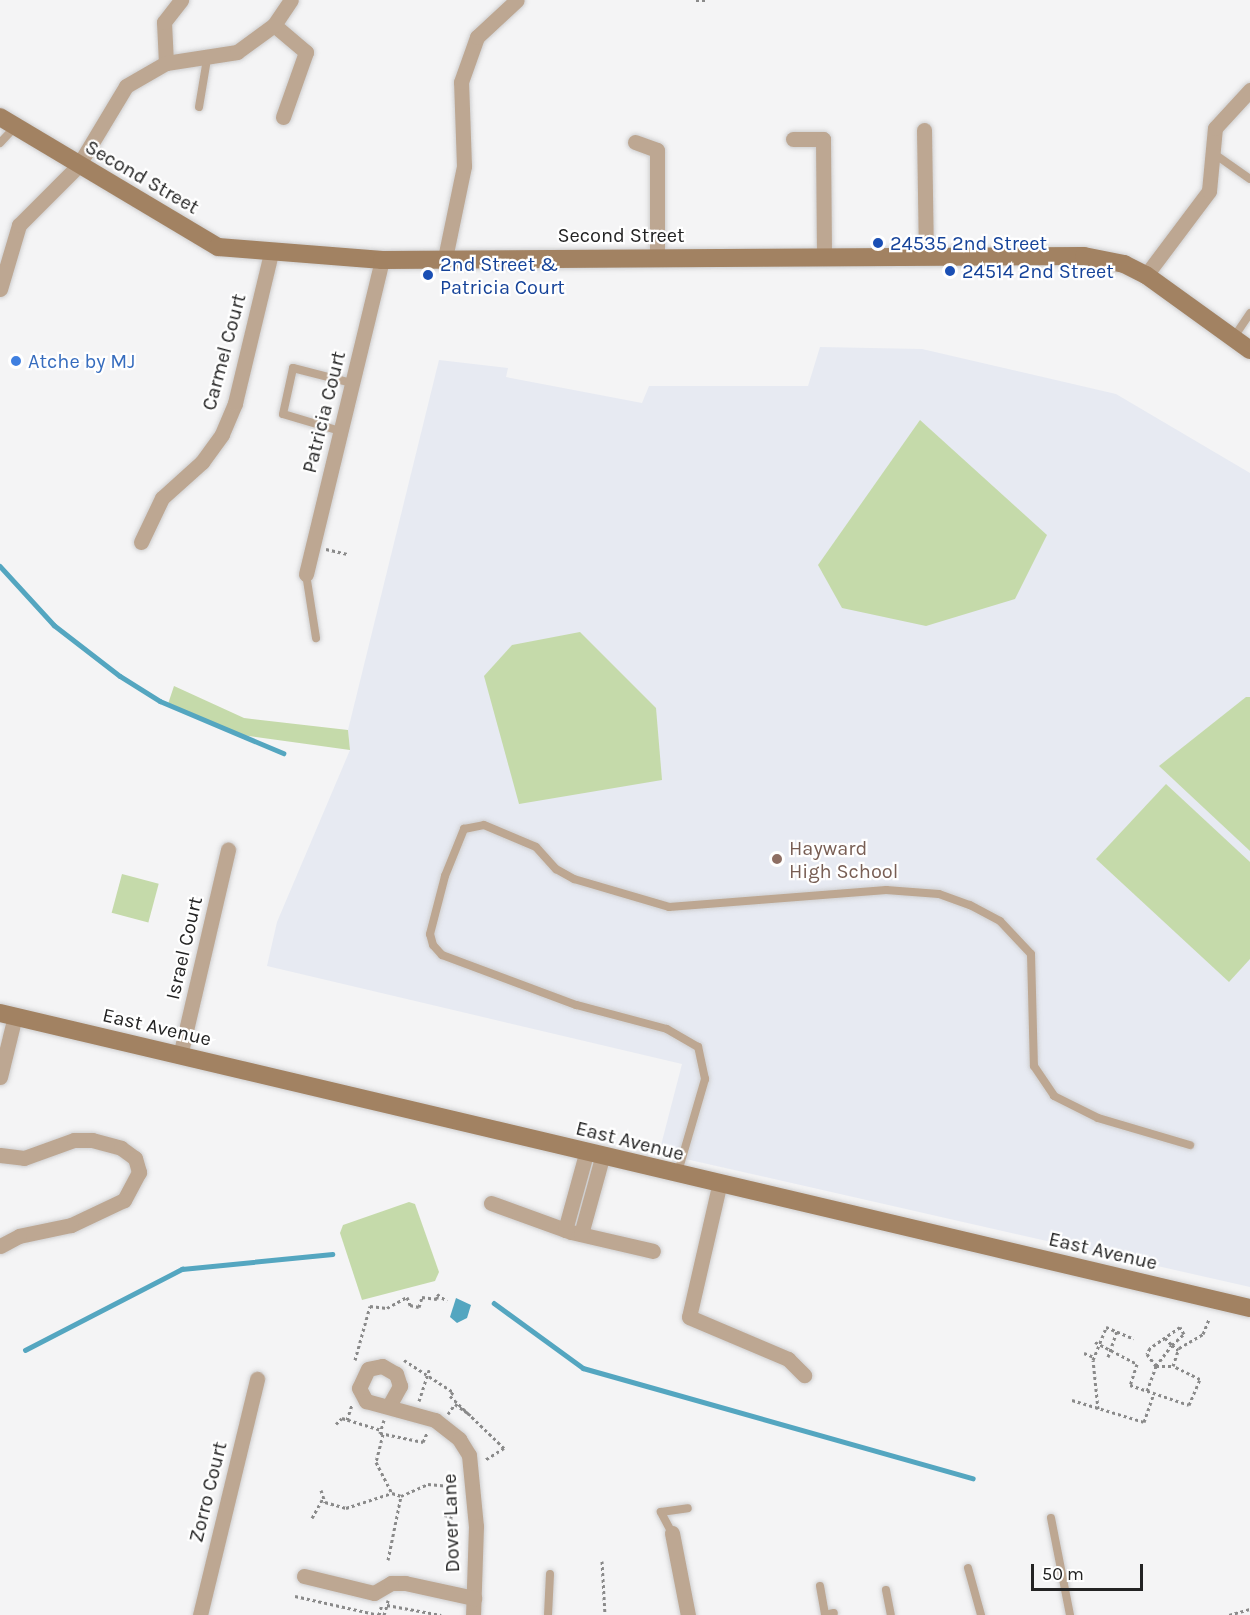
<!DOCTYPE html>
<style>
body{margin:0}
#map{position:relative;width:1250px;height:1615px;overflow:hidden;background:#f4f4f5;font-family:Karla,sans-serif}
div>[style]{position:absolute}
.built>*{inset:0;background:#e7eaf2}
.green>*{inset:0;background:#c5daaa;transform-origin:0 0}
.water>*{inset:0;background:#54a6c0}
.stream>*{height:4.5px;margin:-2.25px;padding:0 2.25px;transform-origin:2.25px;border-radius:2.25px;background:#54a6c0}
.path>*{height:3px;margin-top:-1.5px;transform-origin:0;background:repeating-linear-gradient(90deg,#8a8a8a 0 3px,transparent 0 6px)}
.roads{filter:drop-shadow(0 0 2px #cececf) drop-shadow(0 0 2px #cececf)}
.lane>*{height:8px;margin:-4px;padding:0 4px;transform-origin:4px;border-radius:4px;background:#bda792}
.street>*{height:15px;margin:-7.5px;padding:0 7.5px;transform-origin:7.5px;border-radius:7.5px;background:#bda792}
.secondary>*{height:18px;margin:-9px;padding:0 9px;transform-origin:9px;border-radius:9px;background:#a28262}
.dots>*{width:16px;height:16px;translate:-50% -50%;box-sizing:border-box;border:3px solid #fff;border-radius:50%}
span{translate:-50% -50%;white-space:nowrap;text-align:center;line-height:1.15;-webkit-text-stroke:4.5px #fff;paint-order:stroke}
.street-label{font-size:20px;color:#232323}
.transit-label{font-size:20px;color:#164399}
.left{translate:0 -50%;text-align:left}
.shop-label{font-size:20px;color:#366cbe}
.education-label{font-size:20px;color:#785e54}
.scale{position:absolute;left:1031px;top:1564px;width:112px;height:27px;box-sizing:border-box;border:3px solid #232323;border-top:0;padding-left:8px;font-size:18px;line-height:21px;white-space:nowrap;color:#232323;-webkit-text-stroke:4px #fff;paint-order:stroke}
</style>
<div id="map">
<div class="built">
<i style="clip-path:polygon(820px 347px,922px 349px,1116px 394px,1250px 473px,1250px 1287px,659px 1153px,682px 1064px,267px 966px,277px 922px,350px 750px,348px 730px,439px 360px,508px 368px,506px 377px,642px 403px,649px 386px,808px 386px)"></i>
</div>
<div class="green">
<i style="clip-path:polygon(920px 420px,1047px 535px,1015px 599px,926px 626px,842px 608px,818px 565px)"></i>
<i style="clip-path:polygon(580px 632px,656px 708px,662px 780px,519px 804px,484px 676px,512px 645px)"></i>
<i style="clip-path:polygon(174px 686px,244px 718px,348px 730px,350px 750px,242px 735px,168px 704px)"></i>
<i style="clip-path:polygon(1246px 697px,1250px 697px,1250px 851px,1159px 766px)"></i>
<i style="clip-path:polygon(1166px 784px,1250px 862px,1250px 959px,1229px 982px,1096px 859px)"></i>
<i style="left:122px;top:874px;width:38px;height:40px;rotate:15deg"></i>
<i style="clip-path:polygon(409px 1202px,415px 1204px,439px 1272px,435px 1281px,362px 1300px,340px 1233px,343px 1225px)"></i>
</div>
<div class="water">
<i style="clip-path:polygon(456px 1298px,471px 1305px,467px 1318px,457px 1323px,450px 1317px)"></i>
</div>
<div class="stream">
<i style="left:0;top:566px;width:80px;rotate:47.5deg"></i>
<i style="left:54px;top:625px;width:83px;rotate:37.7deg"></i>
<i style="left:120px;top:676px;width:47px;rotate:32deg"></i>
<i style="left:160px;top:701px;width:134px;rotate:22.9deg"></i>
<i style="left:494px;top:1303px;width:110px;rotate:36.1deg"></i>
<i style="left:583px;top:1368px;width:405px;rotate:15.8deg"></i>
<i style="left:25px;top:1350px;width:177px;rotate:-27.3deg"></i>
<i style="left:182px;top:1269px;width:151px;rotate:-5.7deg"></i>
</div>
<div class="path">
<i style="left:696px;top:0;width:11px"></i>
<i style="left:319px;top:409px;width:13px;rotate:13deg"></i>
<i style="left:326px;top:549px;width:22px;rotate:13deg"></i>
<i style="left:1165px;top:1338px;width:10px;rotate:45deg"></i>
<i style="left:1172px;top:1345px;width:16px;rotate:-43deg"></i>
<i style="left:1184px;top:1334px;width:8px;rotate:-120deg"></i>
<i style="left:1180px;top:1327px;width:37px;rotate:145deg"></i>
<i style="left:1150px;top:1348px;width:7px;rotate:117deg"></i>
<i style="left:1147px;top:1354px;width:15px;rotate:53deg"></i>
<i style="left:1156px;top:1366px;width:26px;rotate:-53deg"></i>
<i style="left:1172px;top:1345px;width:8px;rotate:40deg"></i>
<i style="left:1095px;top:1342px;width:47px;rotate:27.6deg"></i>
<i style="left:1137px;top:1364px;width:22px;rotate:108deg"></i>
<i style="left:1130px;top:1385px;width:62px;rotate:18.7deg"></i>
<i style="left:1189px;top:1405px;width:28px;rotate:-67deg"></i>
<i style="left:1200px;top:1379px;width:30px;rotate:-154deg"></i>
<i style="left:1173px;top:1366px;width:19px;rotate:-72deg"></i>
<i style="left:1179px;top:1348px;width:28px;rotate:-30deg"></i>
<i style="left:1203px;top:1334px;width:16px;rotate:-68deg"></i>
<i style="left:1084px;top:1353px;width:11px;rotate:22deg"></i>
<i style="left:1108px;top:1357px;width:28px;rotate:-71deg"></i>
<i style="left:355px;top:1360px;width:56px;rotate:-74.5deg"></i>
<i style="left:370px;top:1306px;width:17px;rotate:7deg"></i>
<i style="left:387px;top:1308px;width:23px;rotate:-29deg"></i>
<i style="left:407px;top:1297px;width:9px;rotate:69deg"></i>
<i style="left:410px;top:1305px;width:9px;rotate:13deg"></i>
<i style="left:419px;top:1307px;width:10px;rotate:-73deg"></i>
<i style="left:422px;top:1297px;width:15px;rotate:8deg"></i>
<i style="left:437px;top:1299px;width:5px;rotate:-90deg"></i>
<i style="left:437px;top:1294px;width:12px;rotate:35deg"></i>
<i style="left:404px;top:1360px;width:59px;rotate:33.1deg"></i>
<i style="left:453px;top:1392px;width:5px;rotate:127deg"></i>
<i style="left:450px;top:1396px;width:75px;rotate:43.9deg"></i>
<i style="left:504px;top:1448px;width:22px;rotate:148deg"></i>
<i style="left:1147px;top:1391px;width:27px;rotate:-70deg"></i>
<i style="left:1156px;top:1366px;width:17px"></i>
<i style="left:1072px;top:1400px;width:75px;rotate:17deg"></i>
<i style="left:1144px;top:1422px;width:28px;rotate:-71deg"></i>
<i style="left:419px;top:1401px;width:33px;rotate:-72deg"></i>
<i style="left:1098px;top:1409px;width:49px;rotate:-95.8deg"></i>
<i style="left:1093px;top:1360px;width:35px;rotate:-68deg"></i>
<i style="left:1106px;top:1327px;width:30px;rotate:23deg"></i>
<i style="left:448px;top:1414px;width:12px;rotate:-55deg"></i>
<i style="left:455px;top:1404px;width:19px;rotate:35deg"></i>
<i style="left:347px;top:1420px;width:16px;rotate:-72deg"></i>
<i style="left:384px;top:1420px;width:14px;rotate:107deg"></i>
<i style="left:380px;top:1433px;width:44px;rotate:11.8deg"></i>
<i style="left:423px;top:1442px;width:10px;rotate:-66deg"></i>
<i style="left:336px;top:1424px;width:8px;rotate:-45deg"></i>
<i style="left:342px;top:1418px;width:41px;rotate:17.1deg"></i>
<i style="left:383px;top:1434px;width:29px;rotate:104deg"></i>
<i style="left:376px;top:1462px;width:35px;rotate:63deg"></i>
<i style="left:392px;top:1493px;width:9px;rotate:18deg"></i>
<i style="left:401px;top:1496px;width:30px;rotate:-24deg"></i>
<i style="left:428px;top:1484px;width:22px;rotate:5deg"></i>
<i style="left:450px;top:1486px;width:11px;rotate:-75deg"></i>
<i style="left:321px;top:1490px;width:13px;rotate:72deg"></i>
<i style="left:325px;top:1502px;width:22px;rotate:16deg"></i>
<i style="left:346px;top:1508px;width:48px;rotate:-18.1deg"></i>
<i style="left:444px;top:1515px;width:7px;rotate:8deg"></i>
<i style="left:451px;top:1516px;width:56px;rotate:92deg"></i>
<i style="left:312px;top:1518px;width:23px;rotate:-61deg"></i>
<i style="left:388px;top:1560px;width:65px;rotate:-78.5deg"></i>
<i style="left:602px;top:1561px;width:54px;rotate:86.8deg"></i>
<i style="left:295px;top:1596px;width:86px;rotate:12.7deg"></i>
<i style="left:379px;top:1615px;width:11px;rotate:-75deg"></i>
<i style="left:388px;top:1600px;width:5px;rotate:101deg"></i>
<i style="left:387px;top:1605px;width:55px;rotate:10.5deg"></i>
<i style="left:384px;top:1615px;width:10px;rotate:-73deg"></i>
<i style="left:1229px;top:1615px;width:22px;rotate:-16deg"></i>
</div>
<div class="roads">
<div class="lane">
<i style="left:199px;top:107px;width:49px;rotate:-80.5deg"></i>
<i style="left:0;top:143px;width:22px;rotate:-47deg"></i>
<i style="left:1213px;top:153px;width:45px;rotate:35.1deg"></i>
<i style="left:1234px;top:337px;width:29px;rotate:-56deg"></i>
<i style="left:340px;top:431px;width:59px;rotate:-163.4deg"></i>
<i style="left:283px;top:414px;width:47px;rotate:-77.7deg"></i>
<i style="left:293px;top:368px;width:61px;rotate:14.3deg"></i>
<i style="left:306px;top:574px;width:65px;rotate:81.1deg"></i>
<i style="left:678px;top:1172px;width:97px;rotate:-73.8deg"></i>
<i style="left:705px;top:1079px;width:33px;rotate:-102deg"></i>
<i style="left:698px;top:1047px;width:36px;rotate:-150deg"></i>
<i style="left:667px;top:1029px;width:94px;rotate:-165.2deg"></i>
<i style="left:576px;top:1005px;width:143px;rotate:-159.5deg"></i>
<i style="left:442px;top:955px;width:13px;rotate:-132deg"></i>
<i style="left:433px;top:945px;width:11px;rotate:-105deg"></i>
<i style="left:430px;top:934px;width:60px;rotate:-75.5deg"></i>
<i style="left:445px;top:876px;width:51px;rotate:-68deg"></i>
<i style="left:464px;top:829px;width:20px;rotate:-11deg"></i>
<i style="left:484px;top:825px;width:56px;rotate:22.9deg"></i>
<i style="left:536px;top:847px;width:30px;rotate:48deg"></i>
<i style="left:556px;top:869px;width:21px;rotate:29deg"></i>
<i style="left:574px;top:879px;width:99px;rotate:16.4deg"></i>
<i style="left:669px;top:907px;width:218px;rotate:-4.5deg"></i>
<i style="left:886px;top:890px;width:53px;rotate:4.3deg"></i>
<i style="left:939px;top:894px;width:33px;rotate:20deg"></i>
<i style="left:970px;top:905px;width:34px;rotate:28deg"></i>
<i style="left:1000px;top:921px;width:45px;rotate:46.8deg"></i>
<i style="left:1031px;top:954px;width:112px;rotate:88.5deg"></i>
<i style="left:1034px;top:1066px;width:36px;rotate:56deg"></i>
<i style="left:1054px;top:1096px;width:49px;rotate:26.6deg"></i>
<i style="left:1098px;top:1118px;width:96px;rotate:16.4deg"></i>
<i style="left:1051px;top:1518px;width:99px;rotate:78.9deg"></i>
<i style="left:672px;top:1533px;width:24px;rotate:-118deg"></i>
<i style="left:661px;top:1512px;width:27px;rotate:-8deg"></i>
<i style="left:968px;top:1568px;width:49px;rotate:74.5deg"></i>
<i style="left:820px;top:1586px;width:29px;rotate:80deg"></i>
<i style="left:886px;top:1590px;width:25px;rotate:79deg"></i>
<i style="left:548px;top:1615px;width:41px;rotate:-87.2deg"></i>
<i style="left:825px;top:1615px;width:9px;rotate:-13deg"></i>
</div>
<div class="street">
<i style="left:274px;top:25px;width:42px;rotate:40.2deg"></i>
<i style="left:306px;top:52px;width:69px;rotate:109.5deg"></i>
<i style="left:166px;top:63px;width:41px;rotate:-92.8deg"></i>
<i style="left:164px;top:22px;width:28px;rotate:-52deg"></i>
<i style="left:924px;top:130px;width:123px;rotate:89.1deg"></i>
<i style="left:793px;top:139px;width:30px"></i>
<i style="left:823px;top:139px;width:115px;rotate:89.5deg"></i>
<i style="left:635px;top:142px;width:23px;rotate:20deg"></i>
<i style="left:657px;top:150px;width:108px;rotate:90deg"></i>
<i style="left:445px;top:258px;width:94px;rotate:-78.3deg"></i>
<i style="left:464px;top:166px;width:84px;rotate:-92deg"></i>
<i style="left:461px;top:82px;width:48px;rotate:-70.4deg"></i>
<i style="left:477px;top:37px;width:54px;rotate:-42.8deg"></i>
<i style="left:1146px;top:275px;width:105px;rotate:-53.1deg"></i>
<i style="left:1209px;top:191px;width:63px;rotate:-84.6deg"></i>
<i style="left:1215px;top:128px;width:52px;rotate:-47.4deg"></i>
<i style="left:0;top:289px;width:67px;rotate:-73.5deg"></i>
<i style="left:19px;top:225px;width:83px;rotate:-45deg"></i>
<i style="left:78px;top:166px;width:93px;rotate:-59deg"></i>
<i style="left:126px;top:86px;width:46px;rotate:-29.9deg"></i>
<i style="left:166px;top:63px;width:72px;rotate:-8.8deg"></i>
<i style="left:237px;top:52px;width:46px;rotate:-36.1deg"></i>
<i style="left:274px;top:25px;width:30px;rotate:-56deg"></i>
<i style="left:141px;top:542px;width:49px;rotate:-64.5deg"></i>
<i style="left:162px;top:498px;width:54px;rotate:-42deg"></i>
<i style="left:202px;top:462px;width:34px;rotate:-54deg"></i>
<i style="left:222px;top:434px;width:34px;rotate:-67deg"></i>
<i style="left:235px;top:403px;width:154px;rotate:-76.5deg"></i>
<i style="left:306px;top:574px;width:323px;rotate:-76.4deg"></i>
<i style="left:180px;top:1056px;width:212px;rotate:-76.9deg"></i>
<i style="left:0;top:1077px;width:63px;rotate:-76.2deg"></i>
<i style="left:0;top:1155px;width:24px;rotate:7deg"></i>
<i style="left:24px;top:1158px;width:53px;rotate:-19.8deg"></i>
<i style="left:74px;top:1140px;width:18px"></i>
<i style="left:92px;top:1140px;width:30px;rotate:15deg"></i>
<i style="left:121px;top:1148px;width:17px;rotate:36deg"></i>
<i style="left:135px;top:1158px;width:15px;rotate:74deg"></i>
<i style="left:139px;top:1172px;width:32px;rotate:118deg"></i>
<i style="left:124px;top:1200px;width:59px;rotate:154.7deg"></i>
<i style="left:71px;top:1225px;width:53px;rotate:168.1deg"></i>
<i style="left:19px;top:1236px;width:21px;rotate:152deg"></i>
<i style="left:719px;top:1186px;width:134px;rotate:102.9deg"></i>
<i style="left:689px;top:1317px;width:108px;rotate:23deg"></i>
<i style="left:788px;top:1359px;width:23px;rotate:45deg"></i>
<i style="left:491px;top:1203px;width:85px;rotate:19.9deg"></i>
<i style="left:571px;top:1232px;width:84px;rotate:13deg"></i>
<i style="left:565px;top:1230px;width:79px;rotate:-74.6deg"></i>
<i style="left:581px;top:1234px;width:79px;rotate:-74.6deg"></i>
<i style="left:390px;top:1404px;width:21px;rotate:-61deg"></i>
<i style="left:400px;top:1386px;width:13px;rotate:-108deg"></i>
<i style="left:396px;top:1374px;width:16px;rotate:-150deg"></i>
<i style="left:382px;top:1366px;width:14px;rotate:168deg"></i>
<i style="left:368px;top:1369px;width:21px;rotate:115deg"></i>
<i style="left:359px;top:1388px;width:15px;rotate:62deg"></i>
<i style="left:366px;top:1401px;width:72px;rotate:15.4deg"></i>
<i style="left:435px;top:1420px;width:31px;rotate:38deg"></i>
<i style="left:459px;top:1439px;width:19px;rotate:58deg"></i>
<i style="left:469px;top:1455px;width:71px;rotate:84.4deg"></i>
<i style="left:476px;top:1526px;width:89px;rotate:91.9deg"></i>
<i style="left:672px;top:1533px;width:84px;rotate:79deg"></i>
<i style="left:304px;top:1576px;width:72px;rotate:13.7deg"></i>
<i style="left:374px;top:1593px;width:20px;rotate:-30deg"></i>
<i style="left:391px;top:1583px;width:14px"></i>
<i style="left:405px;top:1583px;width:71px;rotate:12.3deg"></i>
<i style="left:200px;top:1615px;width:243px;rotate:-76.4deg"></i>
</div>
<div class="secondary">
<i style="left:0;top:117px;width:254px;rotate:30.8deg"></i>
<i style="left:218px;top:247px;width:165px;rotate:4.5deg"></i>
<i style="left:382px;top:260px;width:702px;rotate:-0.33deg"></i>
<i style="left:1084px;top:256px;width:41px;rotate:11.3deg"></i>
<i style="left:1124px;top:264px;width:25px;rotate:27deg"></i>
<i style="left:1146px;top:275px;width:128px;rotate:35.8deg"></i>
<i style="left:0;top:1013px;width:1284px;rotate:13.28deg"></i>
</div>
</div>
<div class="dots">
<i style="left:878px;top:243px;background:#1a4fb4"></i>
<i style="left:950px;top:271px;background:#1a4fb4"></i>
<i style="left:428px;top:275px;background:#1a4fb4"></i>
<i style="left:16px;top:361px;background:#3f7fe0"></i>
<i style="left:777px;top:859px;background:#8d6e63"></i>
</div>
<div class="street-label">
<span style="left:142px;top:177px;rotate:30deg">Second Street</span>
<span style="left:621px;top:235px">Second Street</span>
<span style="left:224px;top:352px;rotate:-75deg">Carmel Court</span>
<span style="left:324px;top:412px;rotate:-76deg">Patricia Court</span>
<span style="left:184px;top:948px;rotate:-77deg">Israel Court</span>
<span style="left:157px;top:1027px;rotate:13deg">East Avenue</span>
<span style="left:630px;top:1141px;rotate:14deg">East Avenue</span>
<span style="left:1103px;top:1251px;rotate:13deg">East Avenue</span>
<span style="left:208px;top:1492px;rotate:-76deg">Zorro Court</span>
<span style="left:451px;top:1523px;rotate:-92deg">Dover Lane</span>
</div>
<div class="transit-label">
<span class="left" style="left:890px;top:243px">24535 2nd Street</span>
<span class="left" style="left:440px;top:276px">2nd Street &amp;<br>Patricia Court</span>
<span class="left" style="left:962px;top:271px">24514 2nd Street</span>
</div>
<div class="shop-label">
<span class="left" style="left:28px;top:361px">Atche by MJ</span>
</div>
<div class="education-label">
<span class="left" style="left:789px;top:860px">Hayward<br>High School</span>
</div>
<div class="scale">50 m</div>
</div>
